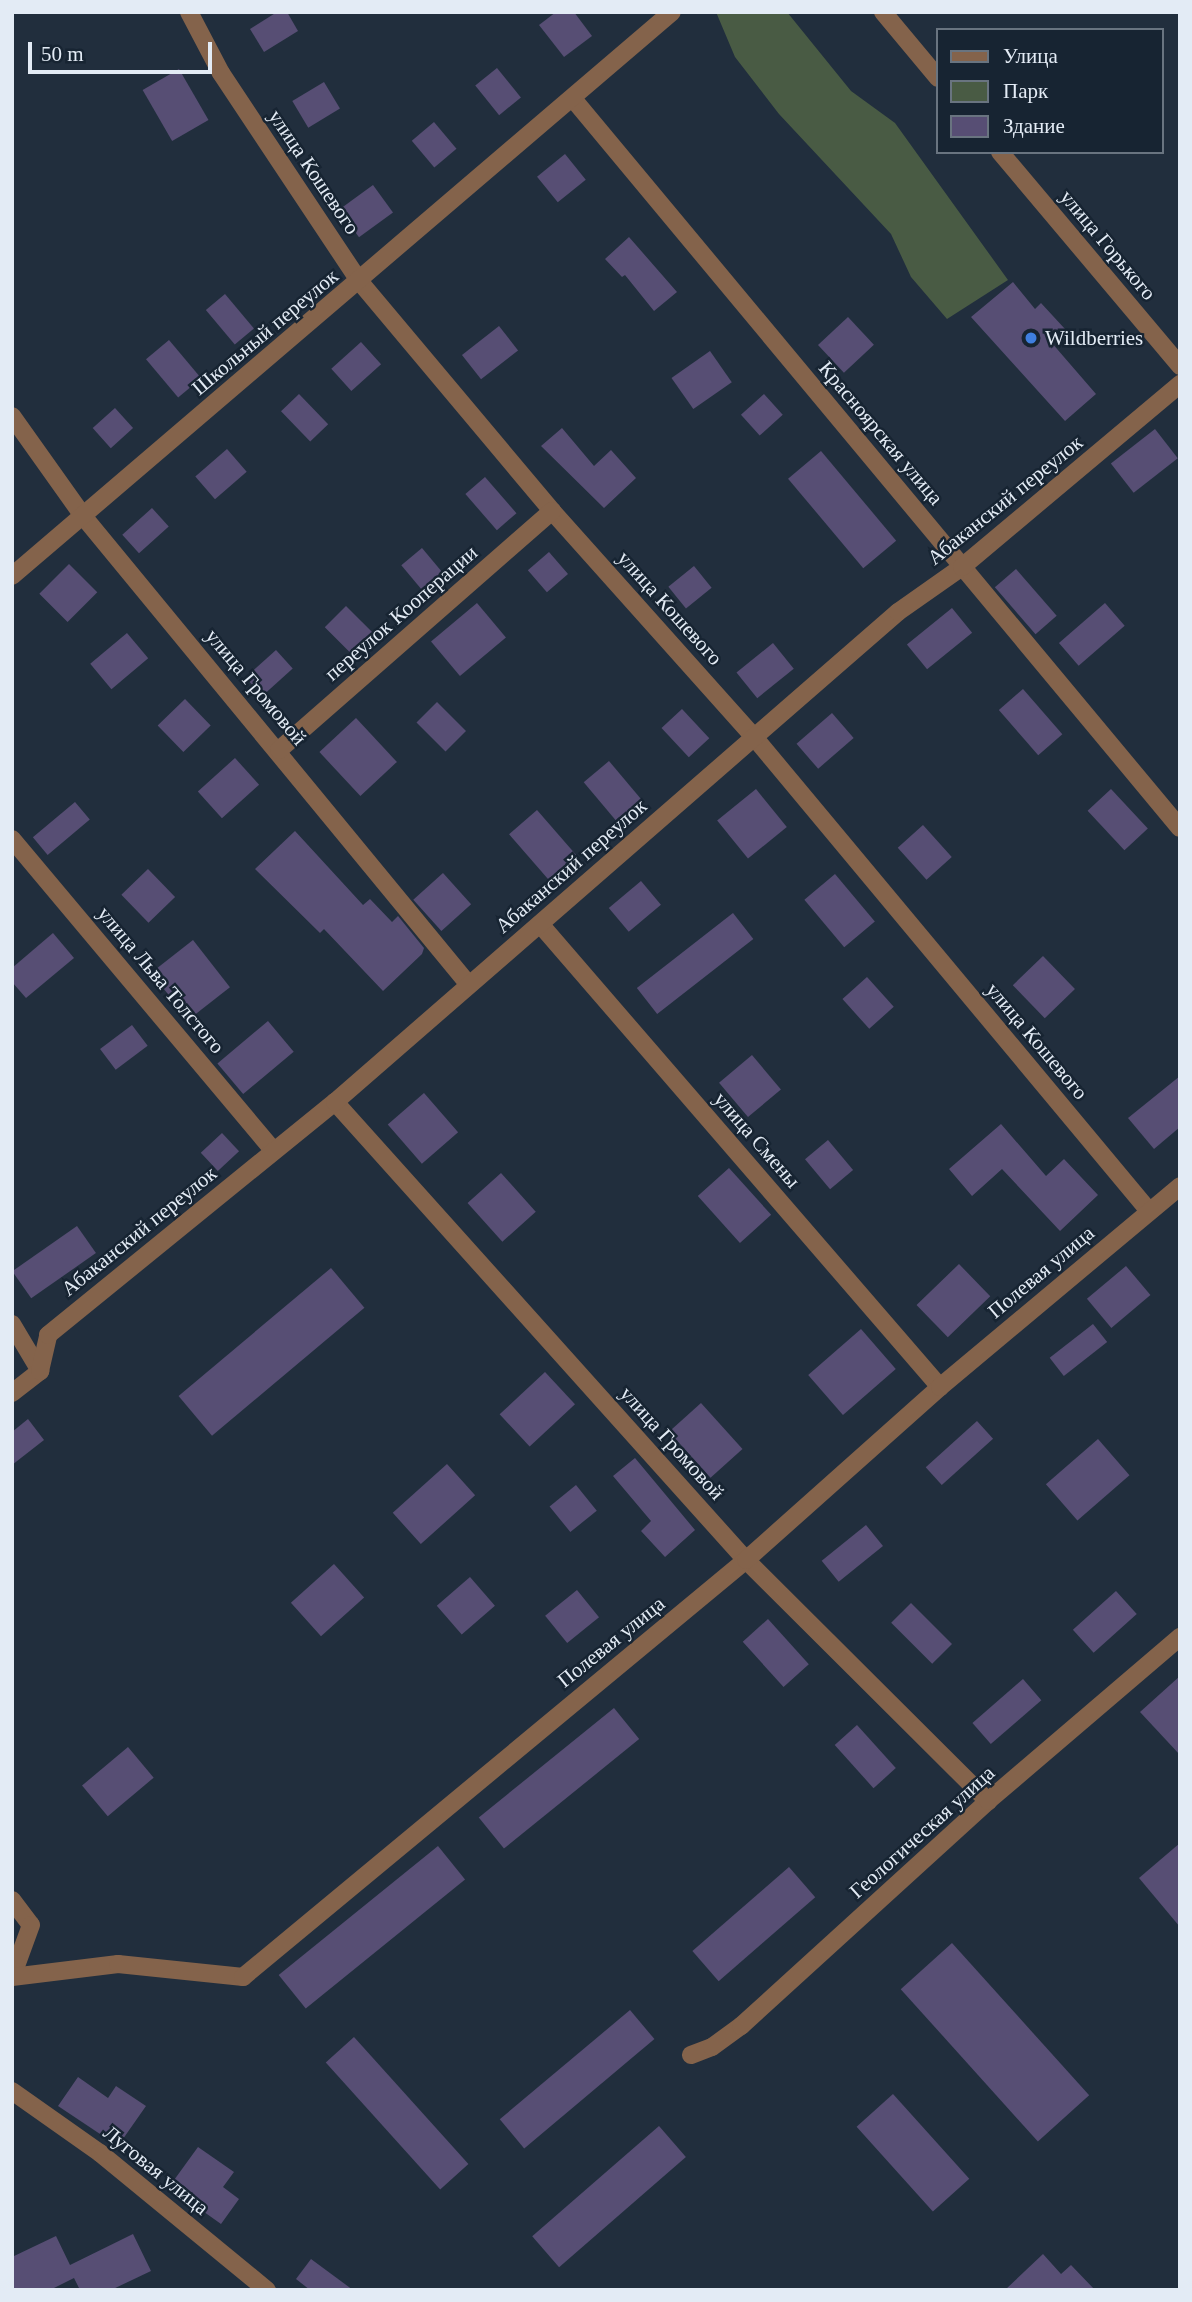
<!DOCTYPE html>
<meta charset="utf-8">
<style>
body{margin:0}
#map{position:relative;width:1192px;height:2302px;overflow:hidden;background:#212e3d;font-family:Georgia,serif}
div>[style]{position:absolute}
.green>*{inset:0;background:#495b44}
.building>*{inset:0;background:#574e74;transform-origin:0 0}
.minor>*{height:18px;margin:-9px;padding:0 9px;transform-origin:9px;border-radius:9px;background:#84634b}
.dots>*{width:19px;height:19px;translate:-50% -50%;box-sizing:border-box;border:4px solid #172432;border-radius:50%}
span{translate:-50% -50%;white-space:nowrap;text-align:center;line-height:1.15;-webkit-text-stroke:5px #172432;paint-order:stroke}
.street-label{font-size:21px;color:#e3ebf5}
.poi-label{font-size:21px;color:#e3ebf5}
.left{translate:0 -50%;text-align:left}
.frame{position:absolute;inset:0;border:14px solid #e3ebf5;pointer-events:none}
.legend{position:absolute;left:936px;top:28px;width:228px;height:126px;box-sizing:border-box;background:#172432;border:2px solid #697480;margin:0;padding:9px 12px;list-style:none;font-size:21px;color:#e3ebf5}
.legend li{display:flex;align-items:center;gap:14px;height:35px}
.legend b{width:35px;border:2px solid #697480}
.scale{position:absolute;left:28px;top:42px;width:184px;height:32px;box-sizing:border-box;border:4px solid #e3ebf5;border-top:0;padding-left:9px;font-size:21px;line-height:24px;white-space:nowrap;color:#e3ebf5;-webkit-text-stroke:5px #172432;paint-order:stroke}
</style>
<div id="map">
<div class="green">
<i style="clip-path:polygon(716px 12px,787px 12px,851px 91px,895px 123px,1008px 280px,947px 319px,911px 277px,891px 234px,779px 114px,735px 57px)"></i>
</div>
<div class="building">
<i style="clip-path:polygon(277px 12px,287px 12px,298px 31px,264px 52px,250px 29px)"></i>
<i style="clip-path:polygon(556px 12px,574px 12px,592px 36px,564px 57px,539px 25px)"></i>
<i style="left:497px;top:68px;width:38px;height:28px;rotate:51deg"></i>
<i style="left:179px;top:69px;width:59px;height:42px;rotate:60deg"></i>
<i style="left:324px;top:82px;width:31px;height:37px;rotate:59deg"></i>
<i style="left:434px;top:122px;width:35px;height:29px;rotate:50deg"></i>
<i style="left:565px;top:154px;width:33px;height:36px;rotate:51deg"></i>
<i style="left:373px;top:185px;width:34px;height:42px;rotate:54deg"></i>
<i style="clip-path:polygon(629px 237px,677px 292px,654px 311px,625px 275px,622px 277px,605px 259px)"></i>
<i style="clip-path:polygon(1013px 282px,1035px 309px,1041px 303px,1065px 329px,1051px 342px,1096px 394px,1065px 421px,971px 317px)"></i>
<i style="left:225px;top:294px;width:45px;height:25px;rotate:50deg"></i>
<i style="left:848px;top:317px;width:38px;height:41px;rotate:47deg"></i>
<i style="left:499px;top:326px;width:31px;height:47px;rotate:52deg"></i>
<i style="left:169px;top:340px;width:50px;height:30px;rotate:50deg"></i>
<i style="left:361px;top:342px;width:30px;height:40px;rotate:48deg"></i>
<i style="left:710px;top:351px;width:38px;height:47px;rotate:55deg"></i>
<i style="left:299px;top:394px;width:42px;height:25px;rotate:46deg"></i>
<i style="left:764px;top:394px;width:28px;height:31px;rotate:48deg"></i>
<i style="left:115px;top:408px;width:27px;height:30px;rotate:48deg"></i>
<i style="clip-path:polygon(562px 428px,594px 466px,611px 450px,636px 478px,604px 508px,541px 446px)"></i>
<i style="left:1155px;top:429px;width:37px;height:56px;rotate:52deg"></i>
<i style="left:227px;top:449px;width:30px;height:42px;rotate:49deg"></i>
<i style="left:821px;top:451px;width:117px;height:43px;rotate:50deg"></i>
<i style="left:485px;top:477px;width:48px;height:26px;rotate:49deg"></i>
<i style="left:152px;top:508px;width:25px;height:40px;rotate:48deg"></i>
<i style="left:422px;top:548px;width:40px;height:27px;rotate:50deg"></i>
<i style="left:549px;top:552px;width:29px;height:28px;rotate:49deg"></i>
<i style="left:69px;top:564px;width:40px;height:42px;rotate:45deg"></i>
<i style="left:694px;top:566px;width:28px;height:33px;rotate:51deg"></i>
<i style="left:1016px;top:569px;width:62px;height:28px;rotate:49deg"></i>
<i style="left:477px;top:603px;width:45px;height:60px;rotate:50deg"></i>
<i style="left:1105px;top:603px;width:30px;height:61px;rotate:49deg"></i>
<i style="left:346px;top:606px;width:45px;height:30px;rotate:45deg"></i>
<i style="left:952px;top:608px;width:32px;height:58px;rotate:51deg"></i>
<i style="left:127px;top:633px;width:33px;height:48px;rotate:50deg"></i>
<i style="left:773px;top:643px;width:33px;height:47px;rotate:51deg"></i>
<i style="left:276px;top:650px;width:25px;height:41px;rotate:48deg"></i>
<i style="left:1023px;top:689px;width:60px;height:32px;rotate:49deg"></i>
<i style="left:185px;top:699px;width:37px;height:38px;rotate:46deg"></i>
<i style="left:437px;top:702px;width:41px;height:29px;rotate:45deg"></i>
<i style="left:682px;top:709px;width:40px;height:28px;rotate:47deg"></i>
<i style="left:832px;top:713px;width:33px;height:47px;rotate:49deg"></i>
<i style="left:356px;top:718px;width:60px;height:50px;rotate:47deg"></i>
<i style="left:235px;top:758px;width:36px;height:50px;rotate:48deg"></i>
<i style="left:609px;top:761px;width:54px;height:33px;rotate:50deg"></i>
<i style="left:756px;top:789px;width:49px;height:50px;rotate:51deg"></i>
<i style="left:1111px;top:789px;width:54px;height:32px;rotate:47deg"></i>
<i style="left:75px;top:802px;width:23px;height:55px;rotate:50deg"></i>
<i style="left:537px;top:810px;width:60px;height:37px;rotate:49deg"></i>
<i style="left:923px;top:825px;width:43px;height:34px;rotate:48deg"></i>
<i style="clip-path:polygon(295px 831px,363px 905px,370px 899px,392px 922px,398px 916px,424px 948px,422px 954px,383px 991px,324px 929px,320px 933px,255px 869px)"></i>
<i style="left:148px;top:869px;width:39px;height:37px;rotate:46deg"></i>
<i style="left:443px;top:873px;width:42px;height:40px;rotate:48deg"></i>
<i style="left:835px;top:874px;width:62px;height:40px;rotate:50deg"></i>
<i style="left:641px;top:881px;width:31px;height:42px;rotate:50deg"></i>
<i style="left:733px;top:913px;width:33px;height:122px;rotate:52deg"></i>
<i style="clip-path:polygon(53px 933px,74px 958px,26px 998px,12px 982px,12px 968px)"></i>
<i style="left:193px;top:940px;width:60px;height:53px;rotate:52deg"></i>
<i style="left:1043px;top:956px;width:46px;height:42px;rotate:46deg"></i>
<i style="left:867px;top:977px;width:40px;height:33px;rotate:48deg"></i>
<i style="left:268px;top:1021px;width:40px;height:66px;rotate:50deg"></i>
<i style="left:132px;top:1025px;width:26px;height:40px;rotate:53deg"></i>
<i style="left:752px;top:1055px;width:45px;height:43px;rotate:50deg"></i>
<i style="clip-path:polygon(1180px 1076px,1180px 1127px,1154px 1149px,1128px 1118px)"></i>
<i style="left:424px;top:1093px;width:52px;height:48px;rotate:49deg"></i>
<i style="clip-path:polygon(1001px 1124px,1046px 1176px,1064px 1159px,1098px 1195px,1060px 1231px,1002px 1169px,972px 1196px,949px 1169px)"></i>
<i style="left:222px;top:1133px;width:25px;height:29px;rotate:47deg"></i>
<i style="left:828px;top:1140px;width:39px;height:30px;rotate:50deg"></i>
<i style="left:729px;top:1168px;width:63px;height:42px;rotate:48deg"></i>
<i style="left:501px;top:1173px;width:52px;height:45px;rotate:48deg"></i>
<i style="left:77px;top:1226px;width:33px;height:79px;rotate:55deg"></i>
<i style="left:959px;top:1264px;width:45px;height:59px;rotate:46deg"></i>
<i style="left:1126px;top:1266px;width:38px;height:51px;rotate:50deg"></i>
<i style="left:331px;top:1268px;width:52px;height:199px;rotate:50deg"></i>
<i style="left:1093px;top:1324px;width:23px;height:55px;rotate:52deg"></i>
<i style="left:861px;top:1329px;width:53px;height:70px;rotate:49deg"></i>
<i style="left:545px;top:1372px;width:44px;height:62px;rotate:47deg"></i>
<i style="left:701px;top:1403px;width:62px;height:43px;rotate:48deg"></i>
<i style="clip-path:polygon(28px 1419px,44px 1440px,12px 1465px,12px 1432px)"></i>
<i style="left:977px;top:1421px;width:24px;height:69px;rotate:48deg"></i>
<i style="left:1098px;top:1439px;width:48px;height:69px;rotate:49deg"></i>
<i style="clip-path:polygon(635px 1458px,695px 1530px,665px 1557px,641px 1531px,651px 1521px,613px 1476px)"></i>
<i style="left:447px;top:1464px;width:42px;height:73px;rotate:48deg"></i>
<i style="left:576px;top:1485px;width:33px;height:34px;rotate:51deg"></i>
<i style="left:866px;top:1525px;width:27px;height:57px;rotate:51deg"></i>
<i style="left:334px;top:1564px;width:45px;height:58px;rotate:48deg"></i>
<i style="left:470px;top:1577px;width:38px;height:44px;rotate:49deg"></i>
<i style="left:577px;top:1590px;width:35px;height:41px;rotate:51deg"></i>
<i style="left:1116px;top:1591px;width:31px;height:58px;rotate:48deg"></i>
<i style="left:911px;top:1603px;width:58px;height:28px;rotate:45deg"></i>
<i style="left:768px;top:1619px;width:61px;height:34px;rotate:48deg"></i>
<i style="clip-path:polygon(1180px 1676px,1180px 1755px,1140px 1712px)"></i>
<i style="left:1023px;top:1679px;width:28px;height:67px;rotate:49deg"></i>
<i style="left:614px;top:1708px;width:40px;height:174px;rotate:51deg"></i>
<i style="left:857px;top:1725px;width:58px;height:30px;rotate:48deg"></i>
<i style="left:128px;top:1747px;width:40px;height:60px;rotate:50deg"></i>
<i style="clip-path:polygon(1180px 1843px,1180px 1927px,1139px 1878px)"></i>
<i style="left:438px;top:1846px;width:43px;height:205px;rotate:51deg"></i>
<i style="left:789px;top:1867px;width:40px;height:128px;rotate:49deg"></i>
<i style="left:952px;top:1943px;width:205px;height:69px;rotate:48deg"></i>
<i style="left:630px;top:2010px;width:38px;height:170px;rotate:50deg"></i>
<i style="left:354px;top:2037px;width:171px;height:38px;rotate:48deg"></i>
<i style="clip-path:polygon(78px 2077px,108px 2098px,116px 2086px,146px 2106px,118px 2146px,58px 2106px)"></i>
<i style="left:893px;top:2094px;width:114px;height:49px;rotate:48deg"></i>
<i style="left:659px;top:2126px;width:41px;height:168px;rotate:49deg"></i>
<i style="clip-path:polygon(198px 2147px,234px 2172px,223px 2187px,239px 2199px,221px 2224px,169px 2187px)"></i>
<i style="clip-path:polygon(133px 2234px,151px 2271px,111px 2290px,80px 2290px,74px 2278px,50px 2290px,12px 2290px,12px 2257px,56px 2236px,70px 2265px)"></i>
<i style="clip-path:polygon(1043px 2254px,1061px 2274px,1071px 2265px,1095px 2290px,1005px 2290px)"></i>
<i style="clip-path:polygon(311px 2259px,353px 2290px,310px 2290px,296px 2279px)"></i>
</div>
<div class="minor">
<i style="left:189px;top:12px;width:69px;rotate:62.3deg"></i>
<i style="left:221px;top:73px;width:251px;rotate:56.4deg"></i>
<i style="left:360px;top:282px;width:299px;rotate:50deg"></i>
<i style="left:552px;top:511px;width:303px;rotate:48.2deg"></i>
<i style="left:754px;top:737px;width:617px;rotate:50.19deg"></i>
<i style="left:883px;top:12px;width:86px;rotate:50.2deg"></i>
<i style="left:574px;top:100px;width:947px;rotate:50.23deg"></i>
<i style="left:1000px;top:152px;width:280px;rotate:49.9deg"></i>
<i style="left:12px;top:416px;width:123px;rotate:54.6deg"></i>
<i style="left:83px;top:516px;width:607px;rotate:50.54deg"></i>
<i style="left:12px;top:576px;width:868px;rotate:-40.52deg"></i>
<i style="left:279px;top:750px;width:363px;rotate:-41.2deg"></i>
<i style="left:12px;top:839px;width:407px;rotate:50deg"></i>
<i style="left:540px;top:924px;width:612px;rotate:49.18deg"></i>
<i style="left:335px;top:1102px;width:615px;rotate:48.1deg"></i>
<i style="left:746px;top:1560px;width:342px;rotate:44.9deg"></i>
<i style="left:12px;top:1324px;width:55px;rotate:59.2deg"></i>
<i style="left:12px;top:1393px;width:36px;rotate:-38deg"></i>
<i style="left:40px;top:1371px;width:37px;rotate:-77deg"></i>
<i style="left:48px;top:1335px;width:370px;rotate:-39.1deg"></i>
<i style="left:335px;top:1102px;width:746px;rotate:-41.03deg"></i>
<i style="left:898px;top:612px;width:78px;rotate:-35.1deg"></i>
<i style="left:962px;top:567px;width:285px;rotate:-40deg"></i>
<i style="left:12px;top:1900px;width:31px;rotate:53deg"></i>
<i style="left:31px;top:1925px;width:55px;rotate:110.1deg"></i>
<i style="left:12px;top:1977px;width:107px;rotate:-7deg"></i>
<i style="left:118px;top:1964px;width:126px;rotate:5.9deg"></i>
<i style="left:243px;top:1977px;width:653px;rotate:-39.66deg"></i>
<i style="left:746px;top:1560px;width:260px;rotate:-41.7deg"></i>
<i style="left:940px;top:1387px;width:313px;rotate:-39.9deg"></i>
<i style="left:691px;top:2055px;width:22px;rotate:-21deg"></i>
<i style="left:712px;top:2047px;width:36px;rotate:-36deg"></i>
<i style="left:741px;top:2026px;width:334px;rotate:-42.3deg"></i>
<i style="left:988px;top:1801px;width:253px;rotate:-40.5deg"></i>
<i style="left:12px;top:2091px;width:108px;rotate:35.2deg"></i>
<i style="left:100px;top:2153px;width:216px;rotate:39.4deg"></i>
</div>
<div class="dots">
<i style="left:1031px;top:338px;background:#3f7fe0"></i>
</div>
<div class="street-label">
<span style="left:314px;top:172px;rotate:56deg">улица Кошевого</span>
<span style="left:1108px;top:245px;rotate:50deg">улица Горького</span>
<span style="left:265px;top:332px;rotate:-40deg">Школьный переулок</span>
<span style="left:881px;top:433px;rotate:50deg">Красноярская улица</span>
<span style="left:1005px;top:500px;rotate:-39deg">Абаканский переулок</span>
<span style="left:670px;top:608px;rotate:48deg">улица Кошевого</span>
<span style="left:401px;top:613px;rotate:-41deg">переулок Кооперации</span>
<span style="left:256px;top:687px;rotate:50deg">улица Громовой</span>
<span style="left:571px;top:866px;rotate:-41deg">Абаканский переулок</span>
<span style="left:161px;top:980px;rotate:50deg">улица Льва Толстого</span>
<span style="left:1037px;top:1041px;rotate:50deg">улица Кошевого</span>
<span style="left:757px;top:1140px;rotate:49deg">улица Смены</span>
<span style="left:139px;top:1231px;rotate:-39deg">Абаканский переулок</span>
<span style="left:1041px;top:1272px;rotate:-40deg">Полевая улица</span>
<span style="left:672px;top:1443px;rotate:48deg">улица Громовой</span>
<span style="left:611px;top:1642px;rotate:-39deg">Полевая улица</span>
<span style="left:922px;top:1832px;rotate:-42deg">Геологическая улица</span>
<span style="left:156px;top:2170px;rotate:39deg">Луговая улица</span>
</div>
<div class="poi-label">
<span class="left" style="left:1045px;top:338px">Wildberries</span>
</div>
<div class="frame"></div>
<ul class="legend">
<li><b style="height:9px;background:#84634b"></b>Улица</li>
<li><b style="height:19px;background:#495b44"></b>Парк</li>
<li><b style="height:19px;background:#574e74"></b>Здание</li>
</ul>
<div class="scale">50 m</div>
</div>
